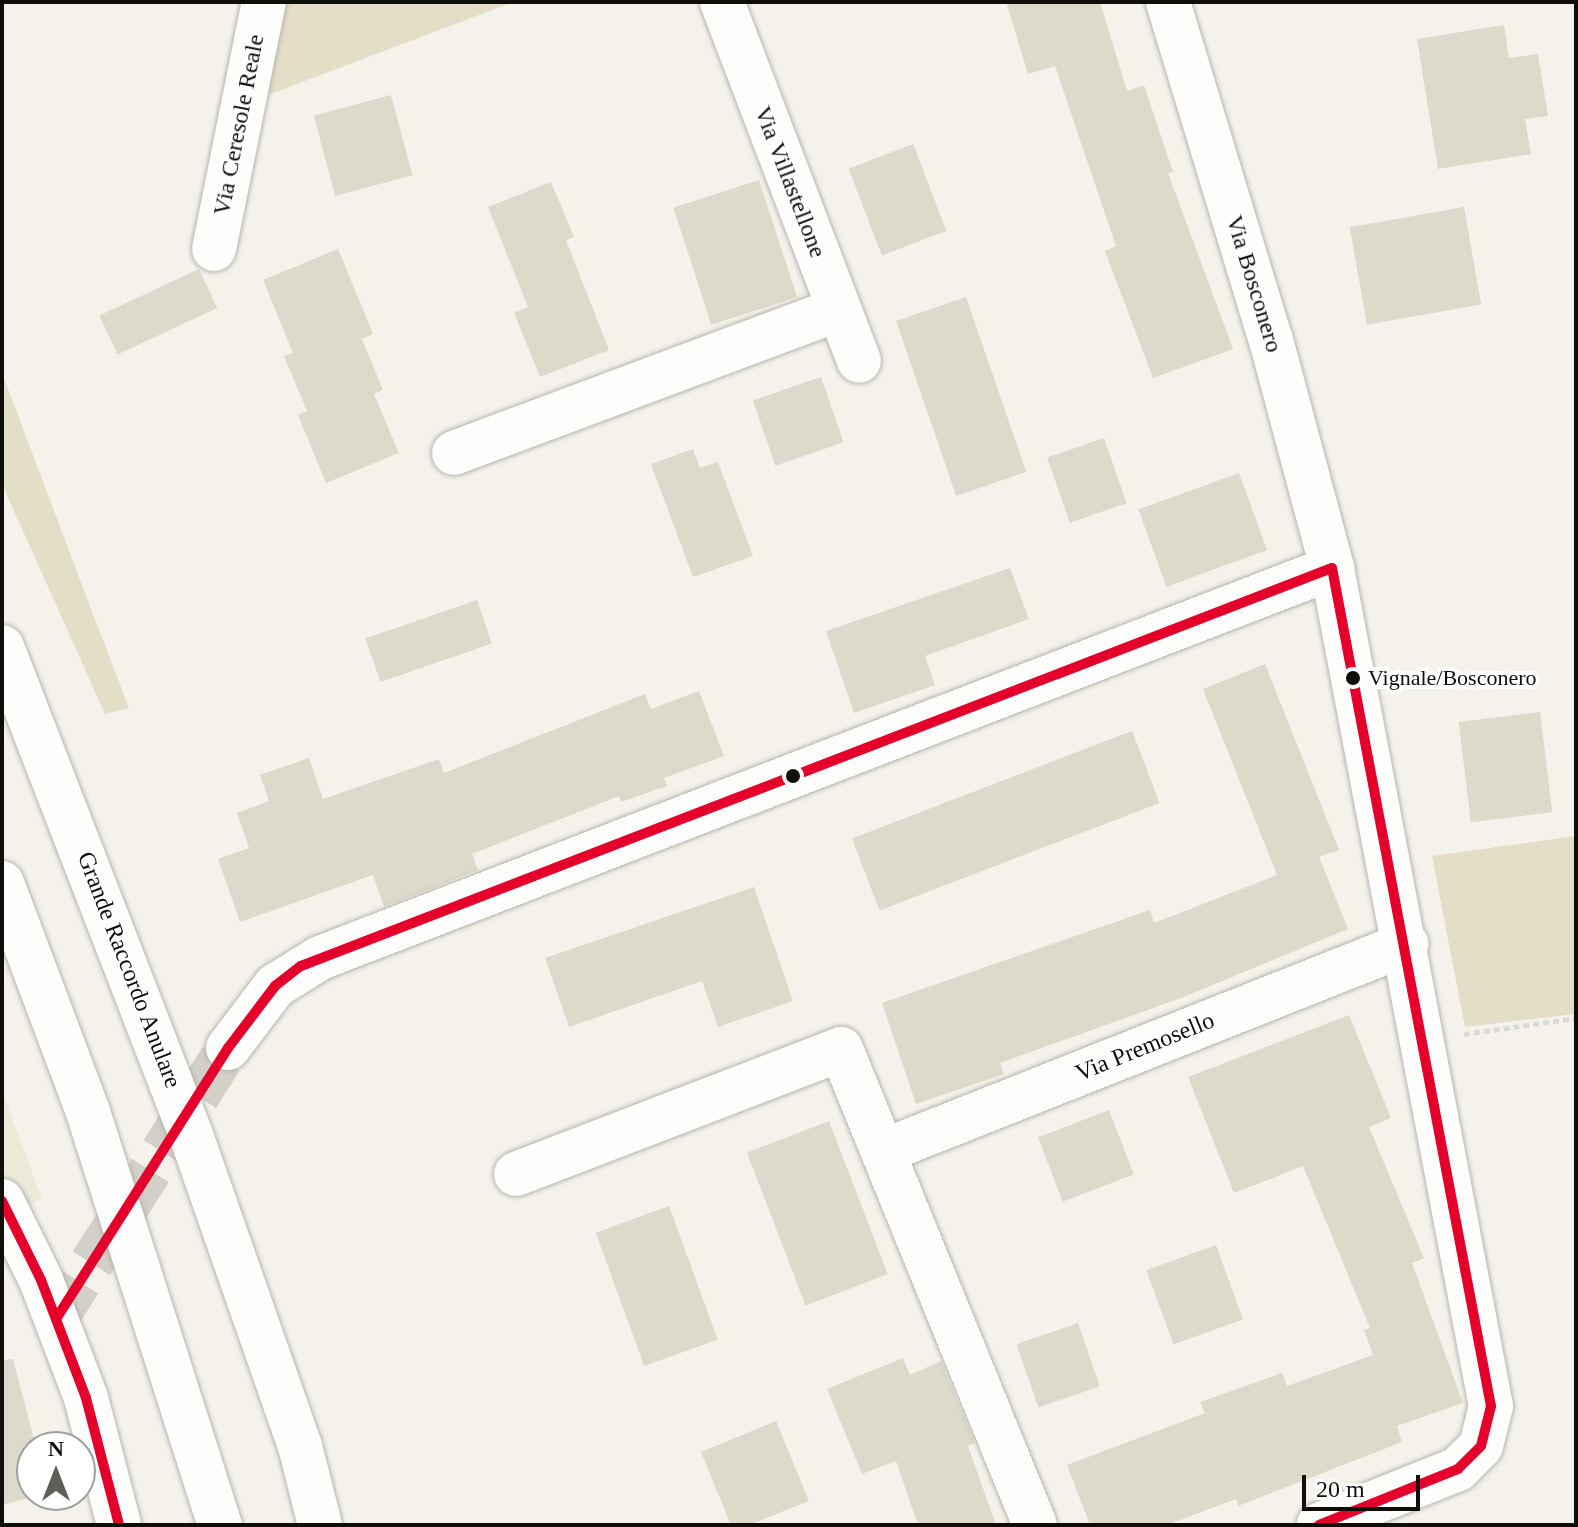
<!DOCTYPE html>
<style>
body{margin:0}
#map{position:relative;width:1578px;height:1527px;overflow:hidden;background:#f4f2ea;font-family:Georgia,serif}
div>[style]{position:absolute}
.built>*{inset:0;background:#ecead9}
.green>*{inset:0;background:#e4dec7}
.building>*{inset:0;background:#dddacb;transform-origin:0 0}
.minor-tunnel>*{height:44px;margin-top:-22px;transform-origin:0;background:repeating-linear-gradient(90deg,#d2d0c8 0 44px,transparent 0 66px)}
.path>*{height:5px;margin-top:-2.5px;transform-origin:0;background:repeating-linear-gradient(90deg,#dadad8 0 6px,transparent 0 10px)}
.roads{filter:drop-shadow(0 0 2px #b6b5af) drop-shadow(0 0 2px #b6b5af)}
.minor>*{height:44px;margin:-22px;padding:0 22px;transform-origin:22px;border-radius:22px;background:#fdfdfc}
.major>*{height:44px;margin:-22px;padding:0 22px;transform-origin:22px;border-radius:22px;background:#fdfdfc}
.highway>*{height:44px;margin:-22px;padding:0 22px;transform-origin:22px;border-radius:22px;background:#fdfdfc}
.bus-1>*{height:10px;margin:-5px;padding:0 5px;transform-origin:5px;border-radius:5px;background:#e4002b}
.dots>*{width:22px;height:22px;translate:-50% -50%;box-sizing:border-box;border:4px solid #fff;border-radius:50%}
span{translate:-50% -50%;white-space:nowrap;text-align:center;line-height:1.15;-webkit-text-stroke:8px #fff;paint-order:stroke}
.bus-label{font-size:22px;color:#0f0e09}
.left{translate:0 -50%;text-align:left}
.street-label{font-size:24px;color:#0f0e09}
.frame{position:absolute;inset:0;border:4px solid #0f0e09;pointer-events:none}
.north{position:absolute;left:16px;top:1431px;width:80px;height:80px;box-sizing:border-box;background:#fff;border:2px solid #9f9f9d;border-radius:50%;rotate:0deg;font-size:22px;font-weight:700;line-height:32px;text-align:center;color:#0f0e09}
.north::after{content:'';display:block;margin:auto;width:28px;height:36px;background:#5f5e58;clip-path:polygon(50% 0,100% 100%,50% 72%,0 100%)}
.scale{position:absolute;left:1302px;top:1475px;width:118px;height:36px;box-sizing:border-box;border:4px solid #0f0e09;border-top:0;padding-left:10px;font-size:24px;line-height:28px;white-space:nowrap;color:#0f0e09;-webkit-text-stroke:6px #fff;paint-order:stroke}
</style>
<div id="map">
<div class="built">
<i style="clip-path:polygon(2px 1091px,42px 1198px,2px 1221px)"></i>
</div>
<div class="green">
<i style="clip-path:polygon(278px 2px,513px 2px,268px 95px)"></i>
<i style="clip-path:polygon(2px 373px,88px 601px,129px 708px,105px 714px,2px 484px)"></i>
<i style="clip-path:polygon(1576px 836px,1576px 1014px,1465px 1027px,1432px 856px)"></i>
</div>
<div class="building">
<i style="clip-path:polygon(1006px 2px,1100px 2px,1127px 91px,1144px 85px,1173px 172px,1168px 173px,1233px 349px,1153px 378px,1105px 251px,1116px 246px,1055px 66px,1028px 74px)"></i>
<i style="clip-path:polygon(1504px 25px,1509px 58px,1538px 54px,1548px 116px,1525px 119px,1531px 154px,1438px 169px,1417px 39px)"></i>
<i style="left:391px;top:95px;width:83px;height:80px;rotate:75deg"></i>
<i style="left:913px;top:144px;width:93px;height:69px;rotate:69deg"></i>
<i style="left:759px;top:180px;width:123px;height:90px;rotate:72deg"></i>
<i style="clip-path:polygon(551px 182px,574px 237px,566px 240px,609px 350px,540px 377px,514px 313px,528px 307px,488px 207px)"></i>
<i style="left:1464px;top:207px;width:99px;height:116px;rotate:80deg"></i>
<i style="clip-path:polygon(338px 249px,373px 334px,362px 339px,383px 390px,374px 394px,399px 453px,326px 483px,298px 415px,307px 411px,284px 356px,293px 353px,263px 280px)"></i>
<i style="left:199px;top:269px;width:43px;height:110px;rotate:65deg"></i>
<i style="left:966px;top:297px;width:185px;height:74px;rotate:71deg"></i>
<i style="left:821px;top:377px;width:69px;height:72px;rotate:71deg"></i>
<i style="left:1104px;top:438px;width:69px;height:60px;rotate:71deg"></i>
<i style="clip-path:polygon(693px 449px,700px 468px,718px 462px,753px 556px,693px 577px,651px 464px)"></i>
<i style="left:1239px;top:473px;width:82px;height:107px;rotate:70deg"></i>
<i style="clip-path:polygon(1010px 568px,1029px 619px,925px 656px,935px 685px,854px 713px,826px 631px)"></i>
<i style="left:477px;top:600px;width:46px;height:118px;rotate:71deg"></i>
<i style="clip-path:polygon(1265px 664px,1339px 850px,1319px 857px,1348px 929px,1181px 998px,1000px 1063px,1004px 1074px,916px 1104px,882px 1003px,1150px 910px,1154px 923px,1277px 875px,1203px 689px)"></i>
<i style="clip-path:polygon(699px 691px,724px 756px,664px 778px,667px 786px,621px 802px,619px 796px,472px 854px,478px 870px,384px 907px,373px 875px,240px 922px,218px 859px,249px 848px,237px 813px,269px 801px,260px 775px,309px 758px,323px 799px,439px 759px,444px 773px,645px 694px,651px 709px)"></i>
<i style="left:1540px;top:712px;width:101px;height:82px;rotate:83deg"></i>
<i style="left:1132px;top:731px;width:77px;height:300px;rotate:69deg"></i>
<i style="clip-path:polygon(754px 887px,793px 1001px,718px 1027px,702px 981px,569px 1027px,545px 958px)"></i>
<i style="clip-path:polygon(1349px 1015px,1391px 1118px,1369px 1127px,1424px 1258px,1412px 1263px,1463px 1403px,1397px 1426px,1402px 1442px,1238px 1506px,1236px 1499px,1167px 1525px,1090px 1525px,1067px 1465px,1205px 1413px,1200px 1402px,1282px 1373px,1287px 1386px,1373px 1355px,1364px 1330px,1370px 1328px,1303px 1166px,1234px 1193px,1188px 1077px)"></i>
<i style="left:1109px;top:1110px;width:69px;height:76px;rotate:69deg"></i>
<i style="left:829px;top:1121px;width:164px;height:88px;rotate:69deg"></i>
<i style="left:669px;top:1206px;width:142px;height:78px;rotate:70deg"></i>
<i style="left:1216px;top:1245px;width:79px;height:74px;rotate:70deg"></i>
<i style="left:1078px;top:1323px;width:67px;height:65px;rotate:71deg"></i>
<i style="clip-path:polygon(903px 1358px,910px 1375px,941px 1361px,975px 1443px,968px 1446px,996px 1525px,918px 1525px,896px 1461px,862px 1474px,827px 1389px)"></i>
<i style="clip-path:polygon(13px 1359px,36px 1447px,32px 1495px,40px 1495px,2px 1505px,2px 1360px)"></i>
<i style="clip-path:polygon(776px 1421px,809px 1501px,749px 1525px,731px 1525px,701px 1452px)"></i>
</div>
<div class="minor-tunnel">
<i style="left:56px;top:1319px;width:321px;rotate:-57.6deg"></i>
</div>
<div class="path">
<i style="left:1464px;top:1034px;width:113px;rotate:-8.1deg"></i>
</div>
<div class="roads">
<div class="minor">
<i style="left:722px;top:2px;width:384px;rotate:69.1deg"></i>
<i style="left:1168px;top:2px;width:353px;rotate:73.1deg"></i>
<i style="left:1271px;top:340px;width:236px;rotate:75deg"></i>
<i style="left:214px;top:249px;width:252px;rotate:-78.6deg"></i>
<i style="left:454px;top:453px;width:411px;rotate:-20.5deg"></i>
<i style="left:228px;top:1048px;width:78px;rotate:-52.8deg"></i>
<i style="left:275px;top:986px;width:53px;rotate:-31.9deg"></i>
<i style="left:320px;top:958px;width:1085px;rotate:-21.08deg"></i>
<i style="left:1332px;top:568px;width:853px;rotate:79.26deg"></i>
<i style="left:1491px;top:1406px;width:41px;rotate:104deg"></i>
<i style="left:1481px;top:1446px;width:33px;rotate:135deg"></i>
<i style="left:1458px;top:1469px;width:150px;rotate:158.1deg"></i>
<i style="left:884px;top:1151px;width:562px;rotate:-21.63deg"></i>
<i style="left:516px;top:1174px;width:348px;rotate:-21deg"></i>
<i style="left:841px;top:1049px;width:514px;rotate:67.83deg"></i>
</div>
<div class="major">
<i style="left:2px;top:1201px;width:88px;rotate:63.7deg"></i>
<i style="left:41px;top:1280px;width:126px;rotate:69.1deg"></i>
<i style="left:86px;top:1398px;width:131px;rotate:75.4deg"></i>
</div>
<div class="highway">
<i style="left:2px;top:647px;width:523px;rotate:68.83deg"></i>
<i style="left:191px;top:1135px;width:330px;rotate:70.7deg"></i>
<i style="left:300px;top:1446px;width:81px;rotate:75.8deg"></i>
<i style="left:2px;top:883px;width:245px;rotate:69.4deg"></i>
<i style="left:88px;top:1112px;width:434px;rotate:72.3deg"></i>
</div>
</div>
<div class="bus-1">
<i style="left:2px;top:1201px;width:88px;rotate:63.7deg"></i>
<i style="left:41px;top:1280px;width:126px;rotate:69.1deg"></i>
<i style="left:86px;top:1398px;width:131px;rotate:75.4deg"></i>
<i style="left:56px;top:1319px;width:321px;rotate:-57.6deg"></i>
<i style="left:228px;top:1048px;width:78px;rotate:-52.8deg"></i>
<i style="left:275px;top:986px;width:33px;rotate:-38deg"></i>
<i style="left:301px;top:966px;width:1105px;rotate:-21.11deg"></i>
<i style="left:1332px;top:568px;width:853px;rotate:79.26deg"></i>
<i style="left:1491px;top:1406px;width:41px;rotate:104deg"></i>
<i style="left:1481px;top:1446px;width:33px;rotate:135deg"></i>
<i style="left:1458px;top:1469px;width:150px;rotate:158.1deg"></i>
</div>
<div class="dots">
<i style="left:1353px;top:678px;background:#0f0e09"></i>
<i style="left:793px;top:776px;background:#0f0e09"></i>
</div>
<div class="bus-label">
<span class="left" style="left:1368px;top:678px">Vignale/Bosconero</span>
</div>
<div class="street-label">
<span style="left:239px;top:125px;rotate:-79deg">Via Ceresole Reale</span>
<span style="left:790px;top:182px;rotate:69deg">Via Villastellone</span>
<span style="left:1254px;top:284px;rotate:73deg">Via Bosconero</span>
<span style="left:129px;top:970px;rotate:69deg">Grande Raccordo Anulare</span>
<span style="left:1145px;top:1047px;rotate:-22deg">Via Premosello</span>
</div>
<div class="frame"></div>
<div class="north">N</div>
<div class="scale">20 m</div>
</div>
